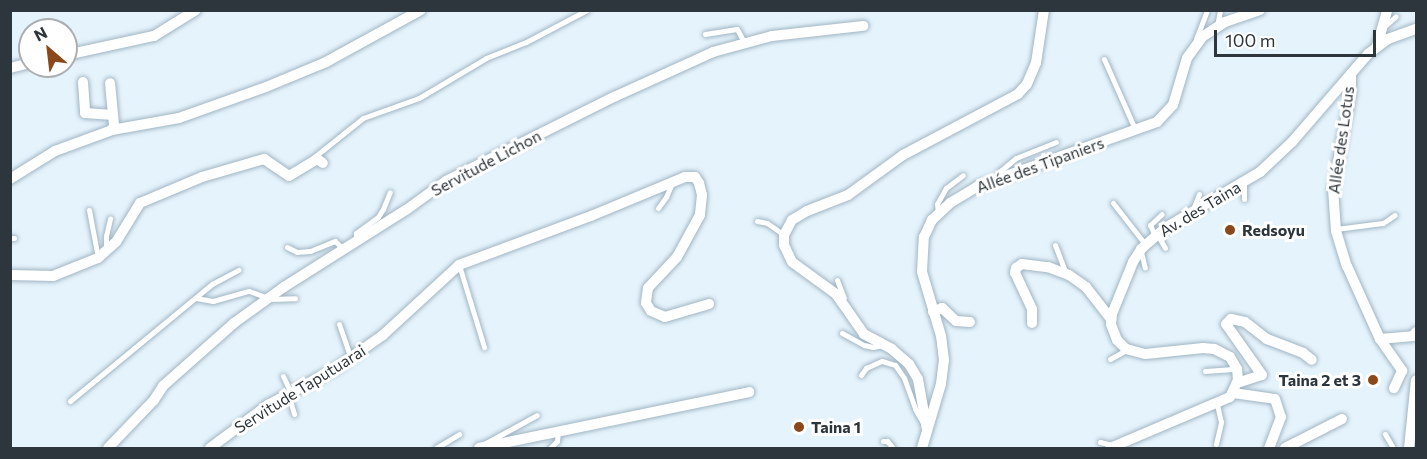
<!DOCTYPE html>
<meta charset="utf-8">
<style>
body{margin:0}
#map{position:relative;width:1427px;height:459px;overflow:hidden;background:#e5f3fc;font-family:Commissioner,sans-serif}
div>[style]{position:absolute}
.roads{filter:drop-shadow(0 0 2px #a0b5c3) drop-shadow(0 0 2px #a0b5c3)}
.service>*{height:5px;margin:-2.5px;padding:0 2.5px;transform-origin:2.5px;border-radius:2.5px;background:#fff}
.minor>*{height:10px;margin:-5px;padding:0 5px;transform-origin:5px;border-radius:5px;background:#fff}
.dots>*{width:16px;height:16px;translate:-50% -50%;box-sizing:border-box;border:3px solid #fff;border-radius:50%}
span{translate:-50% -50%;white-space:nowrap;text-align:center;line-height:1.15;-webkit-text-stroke:6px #fff;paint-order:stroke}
.street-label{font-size:16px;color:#2d363c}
.poi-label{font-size:16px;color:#2d363c;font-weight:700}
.left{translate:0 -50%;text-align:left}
.right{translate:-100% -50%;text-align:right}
.frame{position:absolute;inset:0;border:12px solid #2d363c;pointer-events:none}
.north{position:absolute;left:18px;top:18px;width:60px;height:60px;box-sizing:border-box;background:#fff;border:2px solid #abafb1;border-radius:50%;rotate:332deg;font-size:16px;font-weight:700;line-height:24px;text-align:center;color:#2d363c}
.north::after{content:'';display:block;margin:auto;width:21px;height:27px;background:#8b481a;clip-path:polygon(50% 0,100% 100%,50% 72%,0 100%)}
.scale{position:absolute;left:1214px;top:30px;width:162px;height:27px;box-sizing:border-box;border:3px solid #2d363c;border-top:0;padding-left:8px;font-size:18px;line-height:21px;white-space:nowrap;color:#2d363c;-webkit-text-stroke:4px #fff;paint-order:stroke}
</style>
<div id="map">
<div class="roads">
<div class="service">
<i style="left:1386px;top:25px;width:13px;rotate:-42deg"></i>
<i style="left:1217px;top:26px;width:16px;rotate:-79deg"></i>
<i style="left:705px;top:34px;width:32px;rotate:-9deg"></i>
<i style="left:737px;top:29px;width:15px;rotate:62deg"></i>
<i style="left:1196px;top:39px;width:31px;rotate:-69deg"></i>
<i style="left:1104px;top:59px;width:77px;rotate:66.1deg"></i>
<i style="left:313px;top:158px;width:64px;rotate:-38.7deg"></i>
<i style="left:363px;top:118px;width:59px;rotate:-19.7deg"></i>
<i style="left:419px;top:98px;width:78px;rotate:-30.8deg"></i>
<i style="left:486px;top:58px;width:43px;rotate:-21.8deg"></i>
<i style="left:526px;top:42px;width:69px;rotate:-27.7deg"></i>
<i style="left:998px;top:177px;width:4px;rotate:-90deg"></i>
<i style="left:998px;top:173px;width:23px;rotate:-40deg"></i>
<i style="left:1016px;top:158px;width:43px;rotate:-21.8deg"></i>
<i style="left:1244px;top:183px;width:16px;rotate:90deg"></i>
<i style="left:1113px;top:203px;width:52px;rotate:52deg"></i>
<i style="left:658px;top:208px;width:14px;rotate:-54deg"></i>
<i style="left:666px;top:197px;width:15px;rotate:-67deg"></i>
<i style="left:1193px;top:209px;width:16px;rotate:-68deg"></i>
<i style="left:89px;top:210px;width:49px;rotate:79.4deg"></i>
<i style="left:938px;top:213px;width:9px;rotate:-96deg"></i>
<i style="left:937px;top:204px;width:18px;rotate:-61deg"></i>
<i style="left:946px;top:188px;width:21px;rotate:-37deg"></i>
<i style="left:757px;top:221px;width:10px;rotate:11deg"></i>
<i style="left:767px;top:223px;width:21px;rotate:35deg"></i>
<i style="left:1336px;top:229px;width:47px;rotate:-7.3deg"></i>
<i style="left:1383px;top:223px;width:14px;rotate:-34deg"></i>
<i style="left:1157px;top:234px;width:16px;rotate:60deg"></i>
<i style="left:1155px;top:236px;width:12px;rotate:-114deg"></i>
<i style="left:1150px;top:225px;width:16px;rotate:-43deg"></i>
<i style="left:10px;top:238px;width:4px"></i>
<i style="left:356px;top:240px;width:7px;rotate:-90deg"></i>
<i style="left:356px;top:233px;width:27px;rotate:-36deg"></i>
<i style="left:378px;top:217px;width:9px;rotate:-58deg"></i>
<i style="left:383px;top:209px;width:18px;rotate:-68deg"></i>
<i style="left:1055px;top:245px;width:28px;rotate:69deg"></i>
<i style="left:287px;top:247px;width:11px;rotate:27deg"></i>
<i style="left:297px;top:252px;width:13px;rotate:-4deg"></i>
<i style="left:310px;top:251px;width:27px;rotate:-22deg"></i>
<i style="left:335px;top:241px;width:11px;rotate:45deg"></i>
<i style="left:106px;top:249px;width:13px;rotate:-90deg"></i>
<i style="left:106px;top:236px;width:18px;rotate:-77deg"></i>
<i style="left:1141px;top:252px;width:16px;rotate:76deg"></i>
<i style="left:459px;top:265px;width:86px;rotate:73deg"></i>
<i style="left:837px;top:280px;width:19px;rotate:69deg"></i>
<i style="left:196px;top:298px;width:17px;rotate:10deg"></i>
<i style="left:213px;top:301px;width:37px;rotate:-16deg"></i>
<i style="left:249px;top:291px;width:20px;rotate:20deg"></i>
<i style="left:271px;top:299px;width:24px;rotate:-2deg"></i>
<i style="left:339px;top:324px;width:36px;rotate:71deg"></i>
<i style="left:842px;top:333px;width:25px;rotate:29deg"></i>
<i style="left:864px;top:345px;width:9px;rotate:13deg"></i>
<i style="left:873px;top:347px;width:9px;rotate:-13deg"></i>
<i style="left:1110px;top:359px;width:18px;rotate:-29deg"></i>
<i style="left:1205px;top:371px;width:32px;rotate:-4deg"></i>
<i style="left:861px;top:375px;width:9px;rotate:-54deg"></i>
<i style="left:866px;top:368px;width:17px;rotate:-24deg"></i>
<i style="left:882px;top:361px;width:14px;rotate:17deg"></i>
<i style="left:895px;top:365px;width:16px;rotate:55deg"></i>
<i style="left:904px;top:378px;width:33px;rotate:70deg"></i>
<i style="left:915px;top:409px;width:16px;rotate:60deg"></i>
<i style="left:283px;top:376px;width:17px;rotate:65deg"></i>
<i style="left:288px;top:394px;width:21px;rotate:73deg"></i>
<i style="left:70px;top:401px;width:184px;rotate:-39.5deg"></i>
<i style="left:212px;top:284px;width:30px;rotate:-28deg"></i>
<i style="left:1385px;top:434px;width:16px;rotate:60deg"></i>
<i style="left:883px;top:441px;width:4px"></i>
<i style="left:887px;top:441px;width:9px;rotate:49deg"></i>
<i style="left:1100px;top:442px;width:12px;rotate:14deg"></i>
<i style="left:484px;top:444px;width:60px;rotate:-28.7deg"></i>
<i style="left:1216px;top:444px;width:23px;rotate:-77deg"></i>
<i style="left:1221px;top:422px;width:18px;rotate:-103deg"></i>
<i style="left:436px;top:448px;width:27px;rotate:-31deg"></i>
<i style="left:550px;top:448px;width:10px;rotate:-45deg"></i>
<i style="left:557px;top:441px;width:9px;rotate:-84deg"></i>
</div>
<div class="minor">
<i style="left:1377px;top:46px;width:37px;rotate:-74deg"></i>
<i style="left:66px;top:55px;width:90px;rotate:-12.2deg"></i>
<i style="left:154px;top:36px;width:49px;rotate:-31.8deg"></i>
<i style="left:10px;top:68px;width:21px;rotate:-14deg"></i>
<i style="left:1351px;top:74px;width:18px;rotate:90deg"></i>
<i style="left:1351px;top:92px;width:99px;rotate:100.5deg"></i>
<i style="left:1333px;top:189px;width:42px;rotate:85.9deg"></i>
<i style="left:1336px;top:231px;width:37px;rotate:73deg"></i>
<i style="left:1347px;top:266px;width:80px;rotate:65.7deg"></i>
<i style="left:1380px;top:339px;width:33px;rotate:-5deg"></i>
<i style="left:1413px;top:336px;width:5px;rotate:-53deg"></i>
<i style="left:83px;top:82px;width:31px;rotate:86deg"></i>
<i style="left:85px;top:113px;width:28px;rotate:4deg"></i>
<i style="left:112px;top:130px;width:68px;rotate:-10.2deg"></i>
<i style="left:179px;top:118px;width:92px;rotate:-19.6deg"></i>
<i style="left:266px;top:87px;width:65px;rotate:-22.6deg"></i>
<i style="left:326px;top:62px;width:108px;rotate:-28.7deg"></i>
<i style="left:10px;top:179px;width:53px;rotate:-31.9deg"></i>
<i style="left:55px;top:151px;width:61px;rotate:-20.2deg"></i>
<i style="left:112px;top:130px;width:5px;rotate:-68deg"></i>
<i style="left:114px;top:125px;width:42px;rotate:-95.4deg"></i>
<i style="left:10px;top:275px;width:43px;rotate:1.3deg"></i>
<i style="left:53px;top:276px;width:48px;rotate:-21.8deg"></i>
<i style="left:98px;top:258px;width:24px;rotate:-42deg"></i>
<i style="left:116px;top:242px;width:46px;rotate:-58.4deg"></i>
<i style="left:140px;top:203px;width:67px;rotate:-22.8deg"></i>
<i style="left:202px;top:177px;width:65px;rotate:-16.2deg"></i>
<i style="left:264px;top:159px;width:30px;rotate:34deg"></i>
<i style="left:289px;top:176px;width:33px;rotate:-31deg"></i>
<i style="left:317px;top:159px;width:7px;rotate:34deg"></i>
<i style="left:933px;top:312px;width:10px;rotate:-24deg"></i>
<i style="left:942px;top:308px;width:19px;rotate:43deg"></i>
<i style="left:956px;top:321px;width:14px;rotate:4deg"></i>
<i style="left:1032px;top:323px;width:14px;rotate:-90deg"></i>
<i style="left:1032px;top:309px;width:40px;rotate:-115deg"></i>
<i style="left:1015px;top:273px;width:5px;rotate:-79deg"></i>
<i style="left:1016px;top:268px;width:7px;rotate:-34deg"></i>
<i style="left:1022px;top:264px;width:26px;rotate:7deg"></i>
<i style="left:1048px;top:267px;width:22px;rotate:21deg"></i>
<i style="left:1069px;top:275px;width:21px;rotate:35deg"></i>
<i style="left:1086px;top:287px;width:41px;rotate:52deg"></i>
<i style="left:1380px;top:339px;width:39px;rotate:55deg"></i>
<i style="left:1402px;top:371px;width:19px;rotate:115deg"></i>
<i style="left:1237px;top:383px;width:26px;rotate:-18deg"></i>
<i style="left:1262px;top:375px;width:62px;rotate:-125.2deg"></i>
<i style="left:1226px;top:324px;width:7px;rotate:-45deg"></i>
<i style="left:1231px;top:319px;width:14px;rotate:12deg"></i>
<i style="left:1245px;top:322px;width:28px;rotate:38deg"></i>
<i style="left:1267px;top:339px;width:39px;rotate:21deg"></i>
<i style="left:1303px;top:353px;width:11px;rotate:38deg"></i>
<i style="left:1233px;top:393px;width:42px;rotate:8.1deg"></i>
<i style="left:1275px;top:399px;width:19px;rotate:72deg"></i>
<i style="left:1281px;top:417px;width:33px;rotate:111deg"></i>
<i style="left:927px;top:430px;width:52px;rotate:-100deg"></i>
<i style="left:918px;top:379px;width:17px;rotate:-121deg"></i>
<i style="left:909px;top:364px;width:23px;rotate:-139deg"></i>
<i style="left:892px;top:349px;width:32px;rotate:-152deg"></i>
<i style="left:864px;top:334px;width:49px;rotate:-125deg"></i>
<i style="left:836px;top:294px;width:54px;rotate:-144deg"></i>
<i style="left:792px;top:262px;width:19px;rotate:-115deg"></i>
<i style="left:784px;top:245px;width:10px;rotate:-90deg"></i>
<i style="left:784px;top:235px;width:17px;rotate:-62deg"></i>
<i style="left:792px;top:220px;width:17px;rotate:-31deg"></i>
<i style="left:807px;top:211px;width:44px;rotate:-21.3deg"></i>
<i style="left:848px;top:195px;width:68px;rotate:-36deg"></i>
<i style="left:903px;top:155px;width:130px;rotate:-27.9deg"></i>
<i style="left:1018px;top:94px;width:13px;rotate:-48deg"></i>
<i style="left:1027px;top:84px;width:23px;rotate:-67deg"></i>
<i style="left:1036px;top:63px;width:54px;rotate:-81.4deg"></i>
<i style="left:108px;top:448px;width:66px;rotate:-46.2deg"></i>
<i style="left:154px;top:400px;width:17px;rotate:-57deg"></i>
<i style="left:163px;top:386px;width:95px;rotate:-41.6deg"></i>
<i style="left:234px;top:323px;width:62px;rotate:-35.8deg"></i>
<i style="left:284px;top:287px;width:144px;rotate:-32.3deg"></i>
<i style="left:406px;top:210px;width:49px;rotate:-35.9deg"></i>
<i style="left:446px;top:181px;width:188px;rotate:-26.6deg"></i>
<i style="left:614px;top:97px;width:109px;rotate:-24.4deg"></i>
<i style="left:713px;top:52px;width:61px;rotate:-15.2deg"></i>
<i style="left:772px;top:36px;width:92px;rotate:-6.3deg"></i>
<i style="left:210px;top:448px;width:72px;rotate:-36.6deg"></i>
<i style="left:268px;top:405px;width:76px;rotate:-28.2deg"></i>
<i style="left:335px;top:369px;width:59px;rotate:-35.3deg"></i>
<i style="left:383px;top:335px;width:103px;rotate:-42.6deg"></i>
<i style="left:459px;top:265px;width:141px;rotate:-20.4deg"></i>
<i style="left:591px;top:216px;width:102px;rotate:-22.5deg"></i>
<i style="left:685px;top:177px;width:10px"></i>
<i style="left:695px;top:177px;width:7px;rotate:56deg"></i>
<i style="left:699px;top:183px;width:12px;rotate:76deg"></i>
<i style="left:702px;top:195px;width:20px;rotate:96deg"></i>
<i style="left:700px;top:215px;width:48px;rotate:118.7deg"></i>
<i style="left:677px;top:257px;width:42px;rotate:133.1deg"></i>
<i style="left:648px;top:288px;width:15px;rotate:98deg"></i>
<i style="left:646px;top:303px;width:9px;rotate:58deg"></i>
<i style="left:651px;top:311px;width:15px;rotate:23deg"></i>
<i style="left:665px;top:317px;width:46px;rotate:-16.5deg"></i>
<i style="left:479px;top:448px;width:276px;rotate:-11.7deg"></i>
<i style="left:922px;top:448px;width:67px;rotate:-73.5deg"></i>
<i style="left:941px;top:384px;width:24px;rotate:-83deg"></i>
<i style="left:944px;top:360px;width:24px;rotate:-97deg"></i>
<i style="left:941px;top:336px;width:67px;rotate:-106.5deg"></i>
<i style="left:922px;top:272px;width:35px;rotate:-87deg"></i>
<i style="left:924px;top:237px;width:19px;rotate:-65deg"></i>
<i style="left:932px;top:220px;width:25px;rotate:-43deg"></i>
<i style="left:950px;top:203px;width:33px;rotate:-31deg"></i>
<i style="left:978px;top:186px;width:190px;rotate:-19.7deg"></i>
<i style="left:1157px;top:122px;width:23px;rotate:-47deg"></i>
<i style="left:1173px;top:105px;width:49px;rotate:-73.4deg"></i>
<i style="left:1187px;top:58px;width:26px;rotate:-54deg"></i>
<i style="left:1202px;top:37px;width:27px;rotate:-33deg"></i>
<i style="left:1225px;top:22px;width:37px;rotate:-19deg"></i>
<i style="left:1110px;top:448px;width:130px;rotate:-23deg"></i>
<i style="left:1230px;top:397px;width:19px;rotate:-65deg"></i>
<i style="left:1238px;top:380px;width:11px;rotate:-95deg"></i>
<i style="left:1237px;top:369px;width:14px;rotate:-120deg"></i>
<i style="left:1230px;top:357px;width:18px;rotate:-153deg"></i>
<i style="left:1214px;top:349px;width:11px;rotate:-175deg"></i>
<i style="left:1203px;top:348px;width:58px;rotate:174.1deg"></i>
<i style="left:1145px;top:354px;width:20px;rotate:-165deg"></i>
<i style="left:1126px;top:349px;width:13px;rotate:-135deg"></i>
<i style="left:1117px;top:340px;width:17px;rotate:-111deg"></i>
<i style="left:1111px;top:324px;width:10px;rotate:-84deg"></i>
<i style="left:1112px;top:314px;width:56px;rotate:-68deg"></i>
<i style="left:1133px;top:262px;width:15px;rotate:-58deg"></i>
<i style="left:1141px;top:249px;width:32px;rotate:-41deg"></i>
<i style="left:1165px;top:228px;width:110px;rotate:-30.5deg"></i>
<i style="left:1260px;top:172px;width:44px;rotate:-43.2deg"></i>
<i style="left:1292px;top:142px;width:116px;rotate:-49.2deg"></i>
<i style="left:1368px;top:54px;width:25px;rotate:-37deg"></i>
<i style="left:1388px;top:39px;width:30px;rotate:-20deg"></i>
<i style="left:1285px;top:448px;width:64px;rotate:-27deg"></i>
<i style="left:1409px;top:448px;width:68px;rotate:-84.1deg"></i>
</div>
</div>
<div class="dots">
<i style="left:1230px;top:230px;background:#8b481a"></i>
<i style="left:1373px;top:380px;background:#8b481a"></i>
<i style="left:799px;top:427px;background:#8b481a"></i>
</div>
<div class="street-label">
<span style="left:1341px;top:140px;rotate:-82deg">Allée des Lotus</span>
<span style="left:486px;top:163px;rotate:-28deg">Servitude Lichon</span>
<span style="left:1040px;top:165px;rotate:-20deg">Allée des Tipaniers</span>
<span style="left:1200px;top:209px;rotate:-31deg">Av. des Taina</span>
<span style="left:300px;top:389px;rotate:-32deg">Servitude Taputuarai</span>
</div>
<div class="poi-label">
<span class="left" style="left:1242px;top:230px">Redsoyu</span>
<span class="right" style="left:1361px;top:380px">Taina 2 et 3</span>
<span class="left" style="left:811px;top:427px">Taina 1</span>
</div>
<div class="frame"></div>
<div class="north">N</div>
<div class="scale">100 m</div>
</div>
